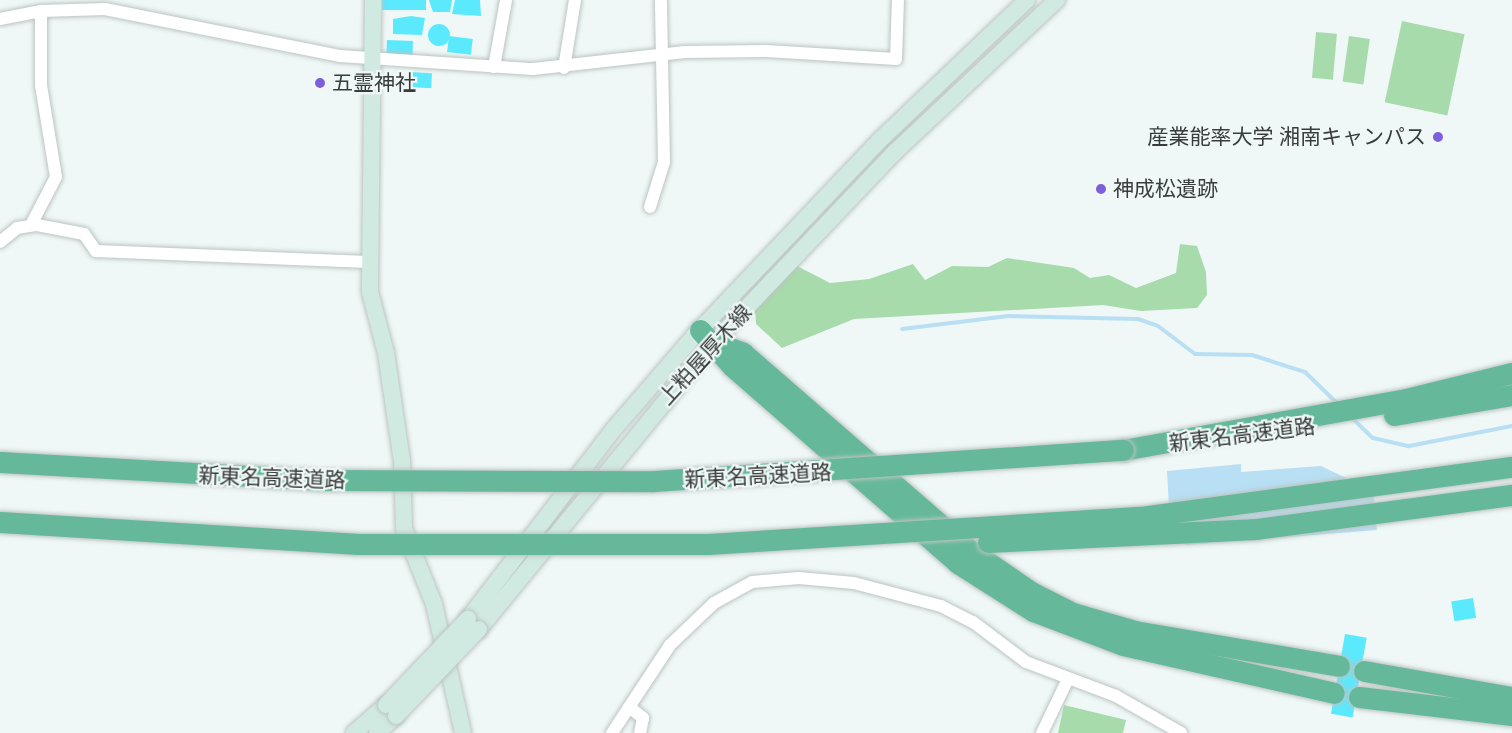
<!DOCTYPE html>
<meta charset="utf-8">
<style>
body{margin:0}
#map{position:relative;width:1512px;height:733px;overflow:hidden;background:#eff8f6;font-family:"PT Sans","Noto Sans JP",sans-serif}
div>[style]{position:absolute}
.green>*{inset:0;background:#a8dbac;transform-origin:0 0}
.water>*{inset:0;background:#b8dff3}
.stream>*{height:4px;margin:-2px;padding:0 2px;transform-origin:2px;border-radius:2px;background:#b8dff3}
.building>*{inset:0;background:#5be9fe;transform-origin:0 0}
.round{border-radius:50%}
.roads{filter:drop-shadow(0 0 2px #bcc4c3) drop-shadow(0 0 2px #bcc4c3)}
.street>*{height:12px;margin:-6px;padding:0 6px;transform-origin:6px;border-radius:6px;background:#fff}
.secondary>*{height:16px;margin:-8px;padding:0 8px;transform-origin:8px;border-radius:8px;background:#d1eae1}
.highway>*{height:21px;margin:-10.5px;padding:0 10.5px;transform-origin:10.5px;border-radius:10.5px;background:#65b99a}
.bridges{filter:drop-shadow(0 0 2px #bcc4c3) drop-shadow(0 0 2px #bcc4c3)}
.secondary-bridge>*{height:16px;margin:-8px;padding:0 8px;transform-origin:8px;border-radius:8px;background:#d1eae1}
.highway-bridge>*{height:21px;margin:-10.5px;padding:0 10.5px;transform-origin:10.5px;border-radius:10.5px;background:#65b99a}
.dots>*{width:16px;height:16px;translate:-50% -50%;box-sizing:border-box;border:3px solid #eff8f6;border-radius:50%}
span{translate:-50% -50%;white-space:nowrap;text-align:center;line-height:1.15;-webkit-text-stroke:4.5px #eff8f6;paint-order:stroke}
.poi-label{font-size:21px;color:#383c3b}
.left{translate:0 -50%;text-align:left}
.right{translate:-100% -50%;text-align:right}
.street-label{font-size:21px;color:#383c3b}
</style>
<div id="map">
<div class="green">
<i style="left:1402px;top:21px;width:64px;height:83px;rotate:12deg"></i>
<i style="left:1316px;top:32px;width:21px;height:46px;rotate:5deg"></i>
<i style="left:1349px;top:36px;width:21px;height:46px;rotate:8deg"></i>
<i style="clip-path:polygon(1180px 244px,1197px 246px,1206px 272px,1207px 295px,1197px 308px,1141px 311px,1103px 305px,854px 319px,782px 348px,756px 324px,755px 309px,797px 266px,830px 283px,869px 279px,913px 264px,925px 280px,952px 266px,988px 267px,1007px 258px,1074px 268px,1090px 278px,1109px 275px,1136px 288px,1176px 273px)"></i>
<i style="clip-path:polygon(1064px 705px,1126px 720px,1123px 733px,1058px 733px)"></i>
</div>
<div class="water">
<i style="clip-path:polygon(1241px 464px,1241px 472px,1321px 466px,1373px 491px,1377px 530px,1186px 545px,1170px 526px,1167px 471px)"></i>
</div>
<div class="stream">
<i style="left:902px;top:329px;width:107px;rotate:-7deg"></i>
<i style="left:1008px;top:316px;width:130px;rotate:1.3deg"></i>
<i style="left:1138px;top:319px;width:21px;rotate:19deg"></i>
<i style="left:1158px;top:326px;width:46px;rotate:37.1deg"></i>
<i style="left:1195px;top:354px;width:57px;rotate:1deg"></i>
<i style="left:1252px;top:355px;width:56px;rotate:17.8deg"></i>
<i style="left:1305px;top:372px;width:45px;rotate:44.1deg"></i>
<i style="left:1351px;top:417px;width:30px;rotate:44deg"></i>
<i style="left:1373px;top:438px;width:37px;rotate:13deg"></i>
<i style="left:1409px;top:446px;width:105px;rotate:-11deg"></i>
</div>
<div class="building">
<i style="left:382px;top:0;width:44px;height:10px"></i>
<i style="clip-path:polygon(429px 0,452px 0,450px 12px,433px 12px)"></i>
<i style="clip-path:polygon(455px 0,480px 0,481px 16px,452px 14px)"></i>
<i style="clip-path:polygon(411px 16px,425px 18px,422px 35px,393px 34px,393px 19px)"></i>
<i class="round" style="left:428px;top:24px;width:22px;height:22px"></i>
<i style="left:449px;top:36px;width:24px;height:16px;rotate:7deg"></i>
<i style="left:387px;top:40px;width:26px;height:14px;rotate:2deg"></i>
<i style="left:410px;top:72px;width:22px;height:15px;rotate:3deg"></i>
<i style="left:1473px;top:598px;width:20px;height:22px;rotate:81deg"></i>
<i style="left:1345px;top:634px;width:22px;height:81px;rotate:10deg"></i>
</div>
<div class="roads">
<div class="street">
<i style="left:0;top:19px;width:42px;rotate:-11deg"></i>
<i style="left:41px;top:11px;width:64px;rotate:-1.8deg"></i>
<i style="left:105px;top:9px;width:240px;rotate:11.3deg"></i>
<i style="left:340px;top:56px;width:193px;rotate:3.9deg"></i>
<i style="left:533px;top:69px;width:153px;rotate:-6.4deg"></i>
<i style="left:685px;top:52px;width:81px;rotate:-0.7deg"></i>
<i style="left:766px;top:51px;width:130px;rotate:3.5deg"></i>
<i style="left:896px;top:59px;width:59px;rotate:-88.1deg"></i>
<i style="left:494px;top:67px;width:68px;rotate:-79.8deg"></i>
<i style="left:564px;top:68px;width:69px;rotate:-80.8deg"></i>
<i style="left:650px;top:207px;width:47px;rotate:-72.7deg"></i>
<i style="left:664px;top:162px;width:162px;rotate:-91.1deg"></i>
<i style="left:31px;top:225px;width:54px;rotate:-62.5deg"></i>
<i style="left:56px;top:177px;width:93px;rotate:-99.3deg"></i>
<i style="left:41px;top:85px;width:74px;rotate:-90deg"></i>
<i style="left:0;top:242px;width:22px;rotate:-39deg"></i>
<i style="left:17px;top:228px;width:20px;rotate:-9deg"></i>
<i style="left:37px;top:225px;width:48px;rotate:10.8deg"></i>
<i style="left:84px;top:234px;width:21px;rotate:55deg"></i>
<i style="left:96px;top:251px;width:272px;rotate:2.3deg"></i>
<i style="left:629px;top:707px;width:18px;rotate:38deg"></i>
<i style="left:643px;top:718px;width:15px;rotate:101deg"></i>
<i style="left:612px;top:733px;width:105px;rotate:-56.6deg"></i>
<i style="left:670px;top:645px;width:61px;rotate:-43.7deg"></i>
<i style="left:714px;top:603px;width:43px;rotate:-28.9deg"></i>
<i style="left:752px;top:582px;width:47px;rotate:-4.9deg"></i>
<i style="left:799px;top:578px;width:55px;rotate:5.2deg"></i>
<i style="left:854px;top:583px;width:90px;rotate:14.8deg"></i>
<i style="left:941px;top:606px;width:36px;rotate:27deg"></i>
<i style="left:973px;top:622px;width:66px;rotate:37deg"></i>
<i style="left:1026px;top:662px;width:96px;rotate:20.7deg"></i>
<i style="left:1116px;top:696px;width:75px;rotate:29.6deg"></i>
<i style="left:1042px;top:733px;width:60px;rotate:-64.3deg"></i>
</div>
<div class="secondary">
<i style="left:373px;top:0;width:292px;rotate:90.6deg"></i>
<i style="left:370px;top:292px;width:63px;rotate:75.3deg"></i>
<i style="left:386px;top:353px;width:109px;rotate:81.6deg"></i>
<i style="left:402px;top:461px;width:68px;rotate:88.3deg"></i>
<i style="left:404px;top:529px;width:81px;rotate:68.2deg"></i>
<i style="left:434px;top:604px;width:132px;rotate:77.3deg"></i>
<i style="left:468px;top:619px;width:240px;rotate:-52.5deg"></i>
<i style="left:614px;top:429px;width:123px;rotate:-49.3deg"></i>
<i style="left:694px;top:336px;width:270px;rotate:-46.5deg"></i>
<i style="left:880px;top:140px;width:203px;rotate:-43.6deg"></i>
<i style="left:479px;top:629px;width:371px;rotate:-50.7deg"></i>
<i style="left:714px;top:342px;width:264px;rotate:-46.4deg"></i>
<i style="left:896px;top:151px;width:221px;rotate:-43.2deg"></i>
<i style="left:354px;top:733px;width:43px;rotate:-41.2deg"></i>
<i style="left:377px;top:733px;width:25px;rotate:-42deg"></i>
</div>
<div class="highway">
<i style="left:700px;top:330px;width:48px;rotate:48.4deg"></i>
<i style="left:732px;top:366px;width:301px;rotate:41.1deg"></i>
<i style="left:959px;top:564px;width:88px;rotate:32.4deg"></i>
<i style="left:1033px;top:611px;width:96px;rotate:20.7deg"></i>
<i style="left:1123px;top:645px;width:216px;rotate:12.8deg"></i>
<i style="left:715px;top:342px;width:30px;rotate:21deg"></i>
<i style="left:743px;top:353px;width:301px;rotate:41deg"></i>
<i style="left:970px;top:550px;width:74px;rotate:34.5deg"></i>
<i style="left:1031px;top:592px;width:47px;rotate:26.6deg"></i>
<i style="left:1073px;top:613px;width:65px;rotate:16.2deg"></i>
<i style="left:1135px;top:631px;width:207px;rotate:9.7deg"></i>
<i style="left:1394px;top:415px;width:120px;rotate:-9.6deg"></i>
<i style="left:1123px;top:450px;width:283px;rotate:-10.2deg"></i>
<i style="left:1402px;top:400px;width:113px;rotate:-13.8deg"></i>
<i style="left:1364px;top:671px;width:150px;rotate:10deg"></i>
<i style="left:1359px;top:697px;width:154px;rotate:6.7deg"></i>
</div>
</div>
<div class="bridges">
<div class="secondary-bridge">
<i style="left:386px;top:705px;width:119px;rotate:-46.4deg"></i>
<i style="left:396px;top:716px;width:120px;rotate:-46.3deg"></i>
</div>
<div class="highway-bridge">
<i style="left:0;top:462px;width:320px;rotate:3.2deg"></i>
<i style="left:319px;top:480px;width:335px;rotate:0.2deg"></i>
<i style="left:654px;top:481px;width:470px;rotate:-3.8deg"></i>
<i style="left:0;top:522px;width:359px;rotate:3.5deg"></i>
<i style="left:358px;top:544px;width:350px"></i>
<i style="left:708px;top:544px;width:433px;rotate:-3.6deg"></i>
<i style="left:1140px;top:517px;width:375px;rotate:-7.7deg"></i>
<i style="left:988px;top:542px;width:268px;rotate:-2.8deg"></i>
<i style="left:1256px;top:529px;width:258px;rotate:-7.6deg"></i>
</div>
</div>
<div class="dots">
<i style="left:320px;top:83px;background:#7d5fd9"></i>
<i style="left:1438px;top:137px;background:#7d5fd9"></i>
<i style="left:1101px;top:189px;background:#7d5fd9"></i>
</div>
<div class="poi-label">
<span class="left" style="left:332px;top:83px">五霊神社</span>
<span class="right" style="left:1426px;top:137px">産業能率大学 湘南キャンパス</span>
<span class="left" style="left:1113px;top:189px">神成松遺跡</span>
</div>
<div class="street-label">
<span style="left:705px;top:355px;rotate:-48deg">上粕屋厚木線</span>
<span style="left:1242px;top:435px;rotate:-7deg">新東名高速道路</span>
<span style="left:758px;top:476px;rotate:-3deg">新東名高速道路</span>
<span style="left:272px;top:478px;rotate:2deg">新東名高速道路</span>
</div>
</div>
